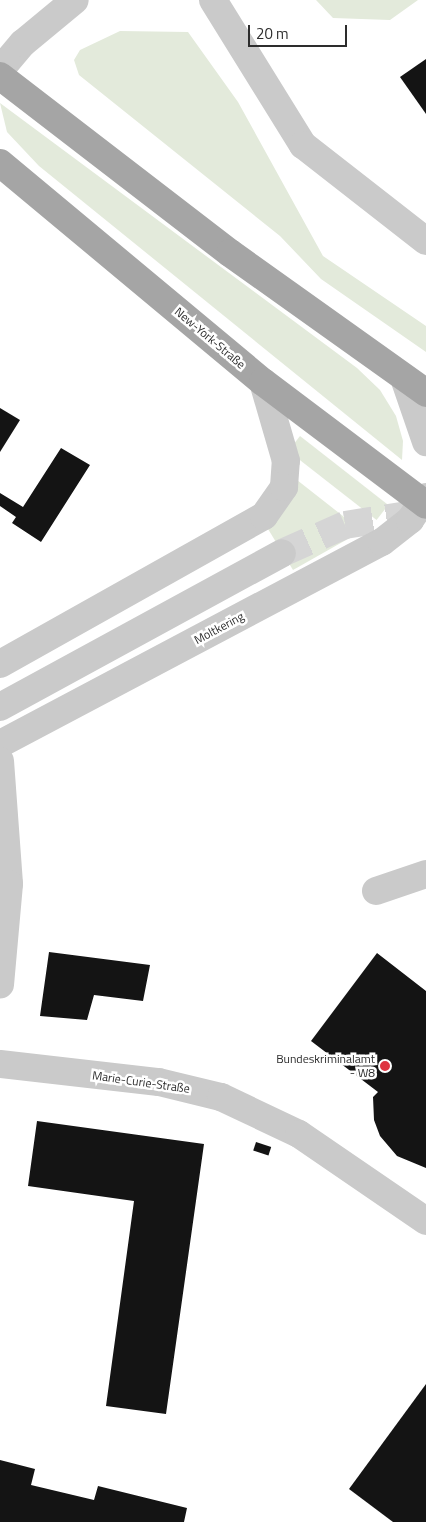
<!DOCTYPE html>
<meta charset="utf-8">
<style>
body{margin:0}
#map{position:relative;width:426px;height:1522px;overflow:hidden;background:#fff;font-family:"Titillium Web",sans-serif}
div>[style]{position:absolute}
.green>*{inset:0;background:#e3eadb;transform-origin:0 0}
.building>*{inset:0;background:#141414;transform-origin:0 0}
.minor-tunnel>*{height:28px;margin-top:-14px;transform-origin:0;background:repeating-linear-gradient(90deg,#d5d5d5 0 28px,transparent 0 42px)}
.minor>*{height:28px;margin:-14px;padding:0 14px;transform-origin:14px;border-radius:14px;background:#cacaca}
.major>*{height:28px;margin:-14px;padding:0 14px;transform-origin:14px;border-radius:14px;background:#a5a5a5}
.dots>*{width:14px;height:14px;translate:-50% -50%;box-sizing:border-box;border:2px solid #fff;border-radius:50%}
span{translate:-50% -50%;white-space:nowrap;text-align:center;line-height:1.15;-webkit-text-stroke:5px #fff;paint-order:stroke}
.street-label{font-size:12px;color:#2d2d2d}
.poi-label{font-size:12px;color:#2d2d2d}
.right{translate:-100% -50%;text-align:right}
.scale{position:absolute;left:248px;top:25px;width:99px;height:22px;box-sizing:border-box;border:2px solid #2d2d2d;border-top:0;padding-left:6px;font-size:15px;line-height:18px;white-space:nowrap;color:#2d2d2d;-webkit-text-stroke:4px #fff;paint-order:stroke}
</style>
<div id="map">
<div class="green">
<i style="clip-path:polygon(316px 0,418px 0,390px 20px,333px 18px)"></i>
<i style="clip-path:polygon(120px 31px,188px 32px,238px 102px,323px 256px,426px 326px,426px 352px,321px 279px,280px 236px,79px 75px,74px 60px,80px 50px)"></i>
<i style="clip-path:polygon(0 103px,357px 368px,380px 390px,396px 416px,403px 441px,402px 460px,39px 166px,7px 132px)"></i>
<i style="left:300px;top:436px;width:112px;height:19px;rotate:38deg"></i>
<i style="clip-path:polygon(297px 480px,362px 531px,293px 570px,268px 529px)"></i>
</div>
<div class="building">
<i style="clip-path:polygon(426px 59px,426px 114px,400px 77px)"></i>
<i style="clip-path:polygon(0 408px,20px 420px,0 452px)"></i>
<i style="clip-path:polygon(61px 448px,90px 465px,41px 542px,12px 523px,16px 517px,0 506px,0 493px,23px 507px)"></i>
<i style="clip-path:polygon(49px 952px,150px 965px,143px 1001px,94px 995px,87px 1020px,40px 1016px)"></i>
<i style="clip-path:polygon(377px 953px,426px 991px,426px 1168px,397px 1156px,380px 1136px,374px 1120px,373px 1097px,378px 1092px,311px 1041px)"></i>
<i style="clip-path:polygon(37px 1121px,204px 1144px,166px 1414px,106px 1406px,134px 1201px,28px 1186px)"></i>
<i style="left:256px;top:1142px;width:16px;height:9px;rotate:18deg"></i>
<i style="clip-path:polygon(426px 1384px,426px 1522px,393px 1522px,349px 1489px)"></i>
<i style="clip-path:polygon(0 1460px,35px 1469px,31px 1485px,94px 1500px,98px 1486px,187px 1508px,184px 1522px,0 1522px)"></i>
</div>
<div class="minor-tunnel">
<i style="left:282px;top:553px;width:69px;rotate:-24deg"></i>
<i style="left:345px;top:525px;width:82px;rotate:-9.1deg"></i>
</div>
<div class="minor">
<i style="left:213px;top:0;width:171px;rotate:58.2deg"></i>
<i style="left:303px;top:145px;width:156px;rotate:38deg"></i>
<i style="left:0;top:70px;width:35px;rotate:-50deg"></i>
<i style="left:23px;top:43px;width:67px;rotate:-39.6deg"></i>
<i style="left:404px;top:378px;width:68px;rotate:71deg"></i>
<i style="left:0;top:664px;width:303px;rotate:-29.3deg"></i>
<i style="left:264px;top:516px;width:35px;rotate:-55deg"></i>
<i style="left:284px;top:487px;width:26px;rotate:-86deg"></i>
<i style="left:286px;top:461px;width:82px;rotate:-106.2deg"></i>
<i style="left:0;top:707px;width:321px;rotate:-28.6deg"></i>
<i style="left:0;top:744px;width:432px;rotate:-27.9deg"></i>
<i style="left:382px;top:542px;width:36px;rotate:-38deg"></i>
<i style="left:410px;top:520px;width:28px;rotate:-55deg"></i>
<i style="left:0;top:761px;width:123px;rotate:85.8deg"></i>
<i style="left:9px;top:884px;width:101px;rotate:95.1deg"></i>
<i style="left:376px;top:891px;width:53px;rotate:-18.8deg"></i>
<i style="left:0;top:1064px;width:160px;rotate:6.5deg"></i>
<i style="left:159px;top:1082px;width:64px;rotate:13.6deg"></i>
<i style="left:221px;top:1097px;width:86px;rotate:25.4deg"></i>
<i style="left:299px;top:1134px;width:154px;rotate:34.4deg"></i>
</div>
<div class="major">
<i style="left:0;top:76px;width:290px;rotate:37.6deg"></i>
<i style="left:230px;top:253px;width:241px;rotate:35.5deg"></i>
<i style="left:0;top:163px;width:342px;rotate:39.8deg"></i>
<i style="left:263px;top:382px;width:204px;rotate:37deg"></i>
</div>
<div class="dots">
<i style="left:385px;top:1066px;background:#de3440"></i>
</div>
<div class="street-label">
<span style="left:210px;top:338px;rotate:40deg">New-York-Straße</span>
<span style="left:219px;top:628px;rotate:-28deg">Moltkering</span>
<span style="left:141px;top:1082px;rotate:8deg">Marie-Curie-Straße</span>
</div>
<div class="poi-label">
<span class="right" style="left:375px;top:1066px">Bundeskriminalamt<br>- W8</span>
</div>
<div class="scale">20 m</div>
</div>
